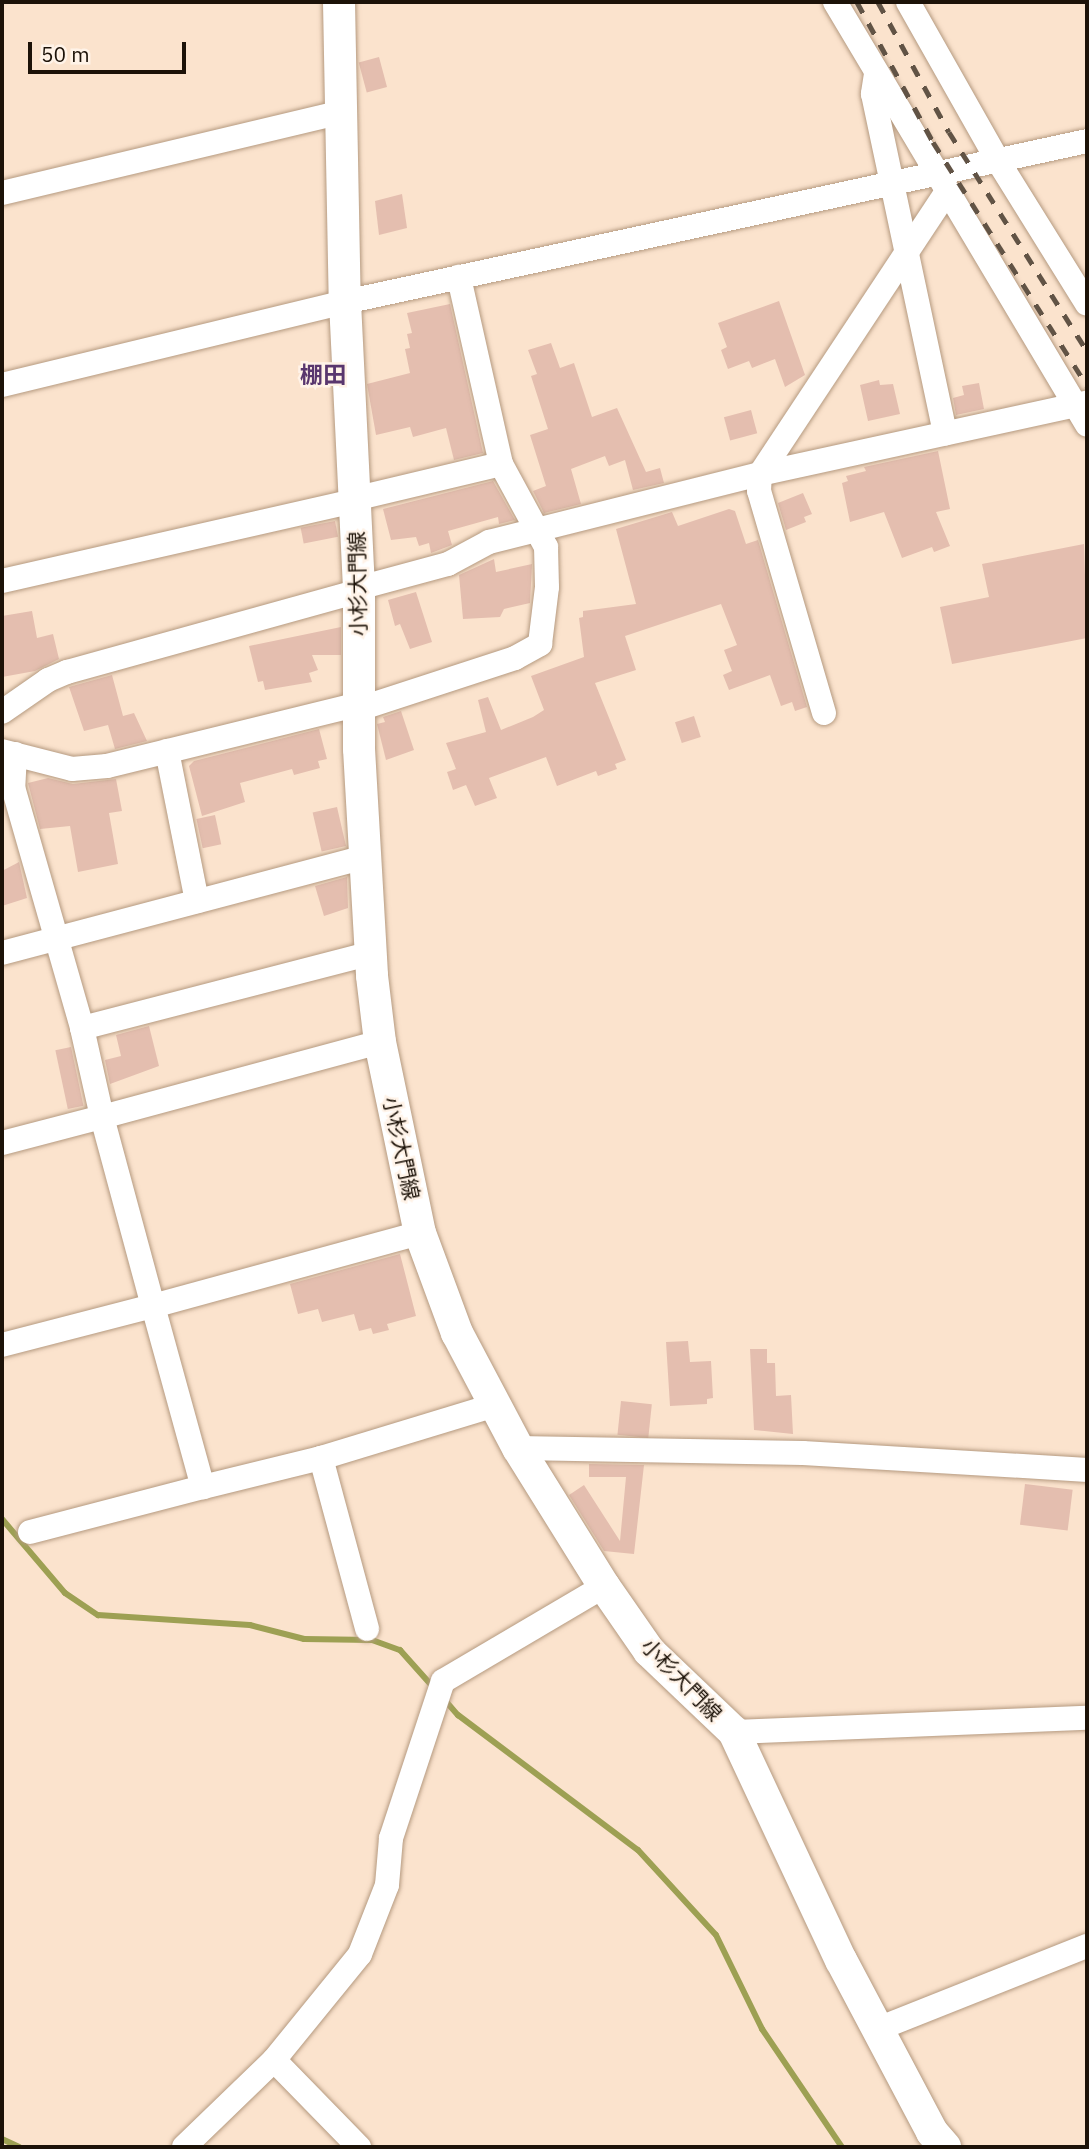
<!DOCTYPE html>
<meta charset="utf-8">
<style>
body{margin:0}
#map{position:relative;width:1089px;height:2149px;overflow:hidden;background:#fbe3cd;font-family:"IBM Plex Sans","Noto Sans JP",sans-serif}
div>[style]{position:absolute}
.stream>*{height:6px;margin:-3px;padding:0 3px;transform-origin:3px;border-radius:3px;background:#9da053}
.building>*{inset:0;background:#e4beaf;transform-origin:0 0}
.roads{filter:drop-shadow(0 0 2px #b59a80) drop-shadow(0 0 2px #b59a80)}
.minor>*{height:24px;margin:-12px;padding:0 12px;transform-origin:12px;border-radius:12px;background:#fff}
.major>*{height:32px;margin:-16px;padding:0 16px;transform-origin:16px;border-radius:16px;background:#fff}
.rail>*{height:5px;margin-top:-2.5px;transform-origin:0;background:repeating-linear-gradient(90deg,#615345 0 12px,transparent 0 24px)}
span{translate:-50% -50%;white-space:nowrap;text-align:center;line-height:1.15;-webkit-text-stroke:5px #fff3e8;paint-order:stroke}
.street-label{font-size:21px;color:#1c1208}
.neighbourhood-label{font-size:23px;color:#59366e;font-weight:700}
.frame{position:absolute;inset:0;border:4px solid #1c1208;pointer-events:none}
.scale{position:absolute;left:28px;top:42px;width:158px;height:32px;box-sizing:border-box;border:4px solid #1c1208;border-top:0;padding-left:9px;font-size:21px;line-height:24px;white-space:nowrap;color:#1c1208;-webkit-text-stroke:5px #fff3e8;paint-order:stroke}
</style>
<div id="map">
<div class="stream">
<i style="left:2px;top:1519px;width:97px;rotate:49.6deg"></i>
<i style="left:65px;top:1593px;width:40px;rotate:34deg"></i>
<i style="left:98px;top:1615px;width:152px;rotate:3.8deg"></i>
<i style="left:250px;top:1625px;width:56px;rotate:14.5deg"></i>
<i style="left:304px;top:1639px;width:68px;rotate:0.8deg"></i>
<i style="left:372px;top:1640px;width:30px;rotate:20deg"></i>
<i style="left:400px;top:1650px;width:50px;rotate:48.3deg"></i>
<i style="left:443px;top:1698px;width:23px;rotate:49deg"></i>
<i style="left:458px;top:1715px;width:225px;rotate:36.9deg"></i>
<i style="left:638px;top:1850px;width:115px;rotate:47.5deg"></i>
<i style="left:716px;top:1935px;width:105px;rotate:63.9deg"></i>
<i style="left:762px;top:2029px;width:143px;rotate:55.9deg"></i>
<i style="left:2px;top:2139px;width:19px;rotate:25deg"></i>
</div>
<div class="building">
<i style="left:379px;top:57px;width:31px;height:21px;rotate:75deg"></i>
<i style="clip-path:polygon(402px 194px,407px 228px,379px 235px,375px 201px)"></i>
<i style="clip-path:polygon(779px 301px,805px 375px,785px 387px,775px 359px,752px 368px,749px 361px,728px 369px,721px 350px,727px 347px,718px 323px)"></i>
<i style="clip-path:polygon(450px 304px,483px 453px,454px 460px,446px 428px,413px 437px,410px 427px,376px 435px,367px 384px,410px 373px,405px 349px,410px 348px,407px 334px,412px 333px,407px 313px)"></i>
<i style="clip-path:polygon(551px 343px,560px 368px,574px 363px,592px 417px,617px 408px,646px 472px,660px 468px,664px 483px,633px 490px,625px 460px,609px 466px,605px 456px,571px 469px,581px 504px,544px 513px,533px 491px,546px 486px,530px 435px,548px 429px,531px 376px,537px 374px,528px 350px)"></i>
<i style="clip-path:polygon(879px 380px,880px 385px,893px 384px,900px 414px,868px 421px,860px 385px)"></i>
<i style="clip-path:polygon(979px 383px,984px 409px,956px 415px,953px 398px,964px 395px,962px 386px)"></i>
<i style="left:751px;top:410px;width:24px;height:28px;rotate:75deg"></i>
<i style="clip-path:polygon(938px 451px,950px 509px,936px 512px,950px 546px,934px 552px,932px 547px,902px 558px,884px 512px,850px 522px,842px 483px,848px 481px,846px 476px,866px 471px,864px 467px)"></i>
<i style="clip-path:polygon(493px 481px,515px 520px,499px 524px,498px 517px,448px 531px,452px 545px,431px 553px,429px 543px,419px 546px,416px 537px,391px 540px,383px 509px)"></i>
<i style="clip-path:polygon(803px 493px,812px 514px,804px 517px,806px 522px,786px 530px,778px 503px)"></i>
<i style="clip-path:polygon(729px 509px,735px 511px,746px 544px,758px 540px,807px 707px,795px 711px,792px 702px,781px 706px,770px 675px,729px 690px,723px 675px,732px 671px,724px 650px,737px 645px,721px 604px,625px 636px,636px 670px,595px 683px,626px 760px,615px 764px,617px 769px,598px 776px,596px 771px,557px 786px,546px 757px,489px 778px,497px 798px,475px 806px,466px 785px,453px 790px,447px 772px,456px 769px,446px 743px,486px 732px,478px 700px,488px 697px,501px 730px,533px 717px,544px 710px,531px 676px,584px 657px,579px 618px,583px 617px,583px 611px,636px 604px,616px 529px,672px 512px,678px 526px)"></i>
<i style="left:335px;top:521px;width:16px;height:35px;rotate:79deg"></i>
<i style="clip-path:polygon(1084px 544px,1087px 638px,952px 664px,940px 607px,989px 597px,982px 564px)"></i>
<i style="clip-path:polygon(494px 559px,496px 572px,532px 564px,530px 603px,504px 609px,500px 617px,463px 619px,459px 575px)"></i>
<i style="clip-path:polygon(416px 592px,432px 642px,410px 649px,400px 624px,395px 626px,388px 600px)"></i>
<i style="clip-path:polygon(32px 611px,37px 638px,53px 634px,59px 659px,35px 671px,2px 677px,2px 616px)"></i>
<i style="clip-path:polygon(341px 627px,341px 655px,312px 655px,318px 670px,309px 673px,312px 682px,265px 690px,263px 681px,258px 682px,249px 646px)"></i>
<i style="clip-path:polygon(112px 675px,123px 716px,134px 713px,147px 741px,115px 749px,108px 725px,84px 731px,69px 687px)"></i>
<i style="clip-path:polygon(401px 711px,414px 750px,386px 760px,377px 724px,385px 722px,383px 717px)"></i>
<i style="left:694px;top:716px;width:22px;height:20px;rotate:72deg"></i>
<i style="clip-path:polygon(319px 729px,327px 759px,318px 761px,320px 768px,294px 775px,292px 769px,240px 783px,245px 802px,202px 816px,189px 766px,194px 761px)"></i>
<i style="clip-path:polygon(48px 778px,73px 784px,116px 779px,122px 811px,109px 813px,118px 864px,78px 872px,70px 826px,40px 829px,28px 783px)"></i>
<i style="left:337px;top:807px;width:40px;height:25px;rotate:77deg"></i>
<i style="left:215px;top:815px;width:30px;height:19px;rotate:78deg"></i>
<i style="clip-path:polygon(19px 862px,27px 898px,2px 906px,2px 871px)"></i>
<i style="clip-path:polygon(347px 877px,348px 908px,324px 916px,315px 886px)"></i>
<i style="clip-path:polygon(149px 1026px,159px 1066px,110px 1084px,105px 1060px,121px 1056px,116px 1035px)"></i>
<i style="left:71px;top:1047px;width:60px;height:16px;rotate:78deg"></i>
<i style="clip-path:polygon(400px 1254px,416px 1316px,387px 1324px,389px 1330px,373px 1334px,371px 1328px,359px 1331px,354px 1314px,322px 1322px,318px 1309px,298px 1314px,290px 1284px)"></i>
<i style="clip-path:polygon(688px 1341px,690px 1362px,711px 1361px,713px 1398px,707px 1399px,707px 1404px,670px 1406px,666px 1342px)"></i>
<i style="clip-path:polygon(750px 1349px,767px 1349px,767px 1363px,775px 1363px,776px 1396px,791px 1395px,793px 1434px,754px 1430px)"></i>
<i style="left:621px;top:1401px;width:31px;height:34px;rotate:6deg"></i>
<i style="clip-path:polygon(589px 1464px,644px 1465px,634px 1554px,604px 1551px,569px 1495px,584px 1485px,620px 1541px,626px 1477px,589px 1477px)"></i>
<i style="left:1025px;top:1484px;width:48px;height:41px;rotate:7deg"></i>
</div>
<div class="roads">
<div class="minor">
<i style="left:835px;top:2px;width:492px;rotate:59.2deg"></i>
<i style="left:908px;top:2px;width:183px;rotate:60.5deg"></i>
<i style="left:998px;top:161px;width:168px;rotate:58.1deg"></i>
<i style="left:876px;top:74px;width:20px;rotate:99deg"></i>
<i style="left:873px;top:94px;width:347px;rotate:78deg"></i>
<i style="left:2px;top:193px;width:350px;rotate:-13.4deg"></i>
<i style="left:2px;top:385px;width:353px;rotate:-13.6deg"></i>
<i style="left:345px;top:302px;width:759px;rotate:-12.24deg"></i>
<i style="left:354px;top:499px;width:151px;rotate:-13.4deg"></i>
<i style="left:2px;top:581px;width:362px;rotate:-12.8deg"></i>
<i style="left:359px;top:588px;width:92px;rotate:-15.1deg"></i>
<i style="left:448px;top:564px;width:47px;rotate:-28.2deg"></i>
<i style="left:489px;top:542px;width:279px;rotate:-14.1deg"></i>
<i style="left:760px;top:474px;width:335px;rotate:-12.3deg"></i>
<i style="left:359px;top:709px;width:164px;rotate:-18.1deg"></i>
<i style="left:515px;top:658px;width:29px;rotate:-29deg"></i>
<i style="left:540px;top:644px;width:57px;rotate:-83deg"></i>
<i style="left:547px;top:587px;width:40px;rotate:-91.4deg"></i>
<i style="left:546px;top:547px;width:94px;rotate:-118.5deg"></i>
<i style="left:501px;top:464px;width:192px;rotate:-102.7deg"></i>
<i style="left:2px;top:712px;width:56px;rotate:-34.8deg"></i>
<i style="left:48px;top:680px;width:21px;rotate:-23deg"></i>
<i style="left:67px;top:672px;width:303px;rotate:-15.5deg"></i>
<i style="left:824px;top:713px;width:231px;rotate:-106.3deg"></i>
<i style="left:759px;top:491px;width:17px;rotate:-87deg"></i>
<i style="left:760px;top:474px;width:337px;rotate:-56.5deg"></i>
<i style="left:2px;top:751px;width:72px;rotate:14.4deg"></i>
<i style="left:72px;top:769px;width:35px;rotate:-5deg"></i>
<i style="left:107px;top:766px;width:260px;rotate:-13.8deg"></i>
<i style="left:167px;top:751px;width:153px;rotate:78.7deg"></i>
<i style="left:15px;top:754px;width:33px;rotate:93deg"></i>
<i style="left:13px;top:787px;width:251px;rotate:74deg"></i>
<i style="left:82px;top:1028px;width:299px;rotate:-14.5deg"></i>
<i style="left:2px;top:953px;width:376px;rotate:-14.8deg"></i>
<i style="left:82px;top:1028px;width:91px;rotate:77.3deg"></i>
<i style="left:102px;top:1117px;width:288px;rotate:-15.1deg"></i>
<i style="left:2px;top:1143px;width:103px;rotate:-14.6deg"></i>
<i style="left:102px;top:1117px;width:196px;rotate:74.9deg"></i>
<i style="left:153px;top:1306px;width:277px;rotate:-15.3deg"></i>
<i style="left:2px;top:1345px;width:156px;rotate:-14.5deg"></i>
<i style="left:153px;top:1306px;width:188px;rotate:74.6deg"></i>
<i style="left:203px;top:1487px;width:122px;rotate:-13.8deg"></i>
<i style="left:321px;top:1458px;width:177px;rotate:74.9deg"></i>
<i style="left:518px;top:1448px;width:285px;rotate:1deg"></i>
<i style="left:803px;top:1453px;width:285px;rotate:3.4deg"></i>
<i style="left:321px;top:1458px;width:182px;rotate:-16.9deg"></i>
<i style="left:30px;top:1532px;width:179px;rotate:-14.6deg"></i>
<i style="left:734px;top:1732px;width:353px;rotate:-2.3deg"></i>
<i style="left:878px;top:2029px;width:225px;rotate:-21.7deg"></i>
<i style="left:274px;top:2060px;width:122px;rotate:45.7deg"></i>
<i style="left:184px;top:2147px;width:125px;rotate:-44deg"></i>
<i style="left:274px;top:2060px;width:136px;rotate:-50.9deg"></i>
<i style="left:360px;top:1954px;width:74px;rotate:-68.6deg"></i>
<i style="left:387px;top:1885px;width:47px;rotate:-85.1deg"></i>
<i style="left:391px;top:1838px;width:165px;rotate:-71.7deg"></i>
<i style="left:443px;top:1681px;width:187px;rotate:-30.5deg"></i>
</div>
<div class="major">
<i style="left:339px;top:2px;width:300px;rotate:88.9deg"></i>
<i style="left:345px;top:302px;width:286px;rotate:87.2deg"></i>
<i style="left:359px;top:588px;width:161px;rotate:90deg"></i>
<i style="left:359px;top:749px;width:227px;rotate:86.7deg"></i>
<i style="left:372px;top:976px;width:66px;rotate:83.1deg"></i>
<i style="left:380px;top:1042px;width:195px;rotate:78.2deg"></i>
<i style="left:420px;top:1233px;width:107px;rotate:69.7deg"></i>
<i style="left:457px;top:1333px;width:130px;rotate:62.1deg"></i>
<i style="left:518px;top:1448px;width:163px;rotate:58.1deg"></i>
<i style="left:604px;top:1586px;width:79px;rotate:55.3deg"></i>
<i style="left:649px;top:1651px;width:117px;rotate:43.6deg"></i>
<i style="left:734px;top:1732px;width:252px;rotate:64.9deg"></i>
<i style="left:841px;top:1960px;width:195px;rotate:62.1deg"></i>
<i style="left:932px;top:2132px;width:20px;rotate:49deg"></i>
</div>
</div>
<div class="rail">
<i style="left:857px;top:2px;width:159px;rotate:61.5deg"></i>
<i style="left:933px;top:142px;width:289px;rotate:57.7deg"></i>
<i style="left:878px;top:2px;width:148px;rotate:61.4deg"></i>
<i style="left:949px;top:132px;width:259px;rotate:57.8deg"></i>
</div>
<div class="street-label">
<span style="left:357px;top:584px;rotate:-91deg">小杉大門線</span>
<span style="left:402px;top:1148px;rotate:78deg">小杉大門線</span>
<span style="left:682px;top:1679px;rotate:46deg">小杉大門線</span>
</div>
<div class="neighbourhood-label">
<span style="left:323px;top:374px">棚田</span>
</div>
<div class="frame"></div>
<div class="scale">50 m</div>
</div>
